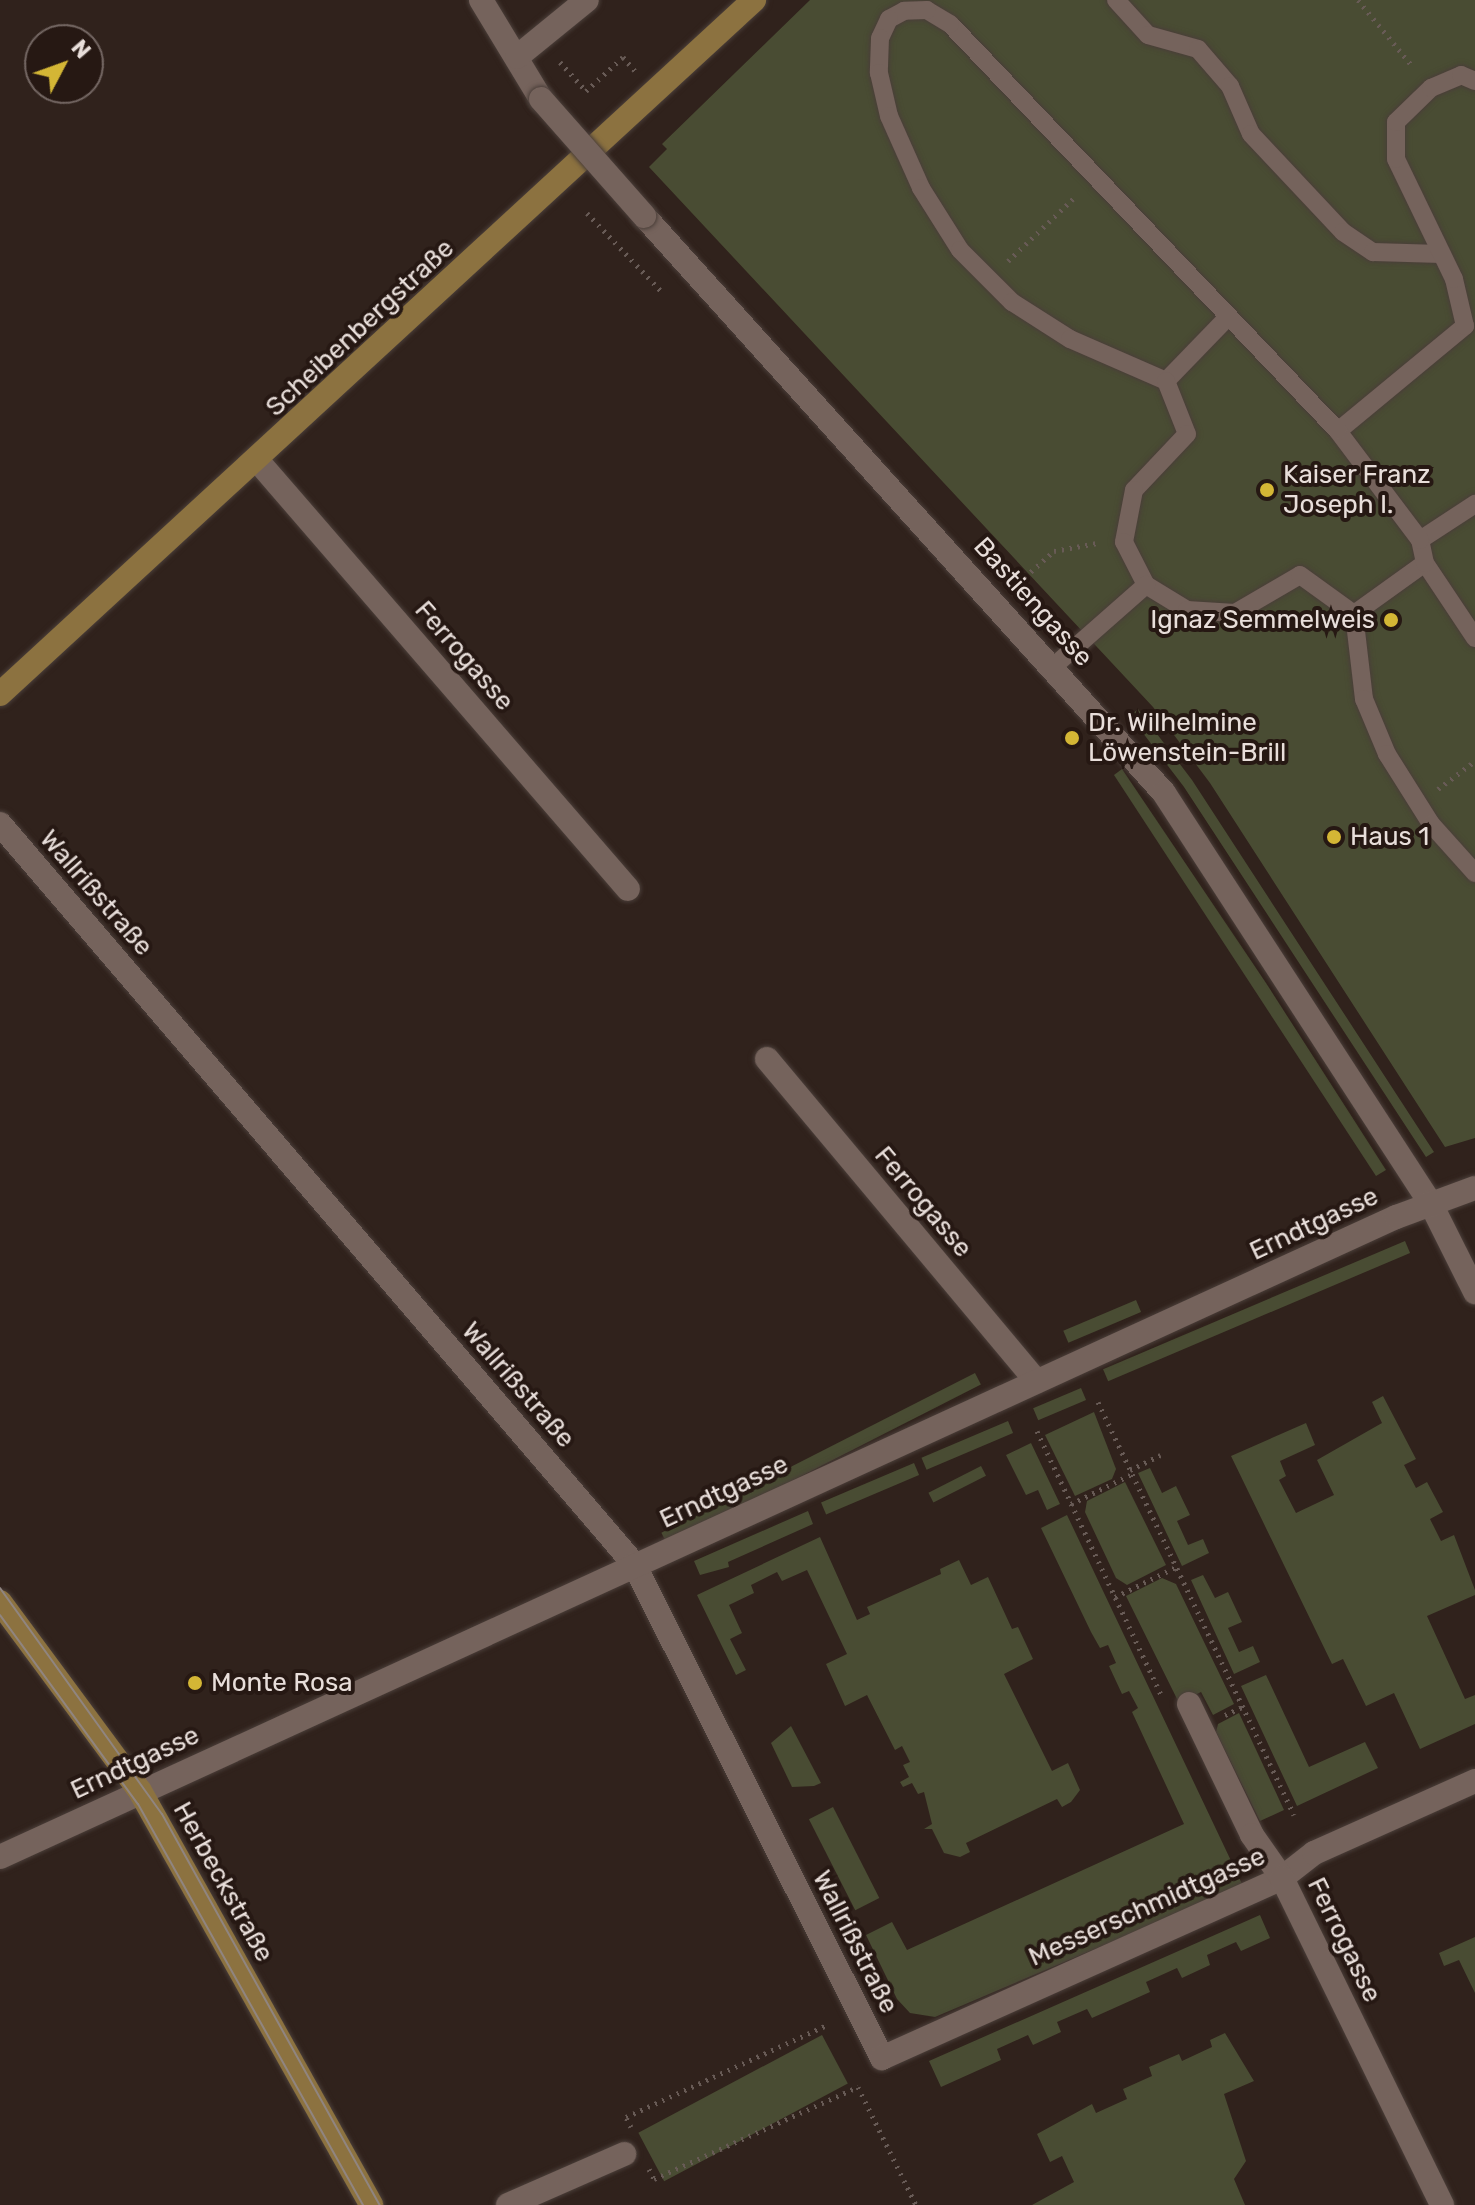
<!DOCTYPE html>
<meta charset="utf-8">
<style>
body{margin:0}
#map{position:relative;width:1475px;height:2205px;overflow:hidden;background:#30221c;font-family:Rubik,sans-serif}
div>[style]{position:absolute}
.green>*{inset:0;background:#494c33;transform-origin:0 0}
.path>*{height:5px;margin-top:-2.5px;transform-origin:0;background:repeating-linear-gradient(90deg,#685b56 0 2px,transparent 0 8px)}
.roads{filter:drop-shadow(0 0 2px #4a3e39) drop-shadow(0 0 2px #4a3e39)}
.lane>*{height:18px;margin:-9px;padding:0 9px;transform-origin:9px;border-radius:9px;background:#75635c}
.street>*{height:24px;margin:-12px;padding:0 12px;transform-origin:12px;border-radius:12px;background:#75635c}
.secondary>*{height:24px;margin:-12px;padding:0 12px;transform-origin:12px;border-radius:12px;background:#8c7240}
.tram>*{height:2px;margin:-1px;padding:0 1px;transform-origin:1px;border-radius:1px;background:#908580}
.bridges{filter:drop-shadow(0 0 2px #4a3e39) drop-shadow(0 0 2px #4a3e39)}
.street-bridge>*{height:24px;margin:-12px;padding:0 12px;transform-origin:12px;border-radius:12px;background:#75635c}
.dots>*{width:22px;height:22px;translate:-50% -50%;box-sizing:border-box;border:4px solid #261813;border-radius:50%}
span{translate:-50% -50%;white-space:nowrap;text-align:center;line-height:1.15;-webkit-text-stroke:8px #261813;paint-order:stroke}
.street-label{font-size:26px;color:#e8deda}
.poi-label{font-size:26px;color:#e8deda}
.left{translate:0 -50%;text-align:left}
.right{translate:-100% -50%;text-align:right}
.north{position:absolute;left:24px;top:24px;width:80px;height:80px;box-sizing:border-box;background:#261813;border:2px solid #746763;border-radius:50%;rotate:49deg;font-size:22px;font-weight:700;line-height:32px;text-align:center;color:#e8deda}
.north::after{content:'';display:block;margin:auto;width:28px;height:36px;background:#d4b635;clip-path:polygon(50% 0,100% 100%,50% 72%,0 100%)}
</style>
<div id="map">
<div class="green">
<i style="clip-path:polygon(810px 0,1475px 0,1475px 1138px,1445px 1147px,1210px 783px,1153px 707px,649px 167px,667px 149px,662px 144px)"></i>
<i style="clip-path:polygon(1138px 709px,1192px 780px,1434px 1152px,1426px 1157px,1184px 787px,1130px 716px)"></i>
<i style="clip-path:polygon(1122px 769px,1266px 983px,1386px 1170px,1376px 1176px,1114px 775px)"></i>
<i style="left:1373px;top:1193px;width:12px;height:125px;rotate:66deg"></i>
<i style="left:1405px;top:1241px;width:13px;height:328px;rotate:67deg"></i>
<i style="left:1136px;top:1300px;width:13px;height:79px;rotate:67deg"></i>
<i style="left:975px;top:1373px;width:13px;height:352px;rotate:63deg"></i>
<i style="left:1081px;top:1388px;width:13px;height:52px;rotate:67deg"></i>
<i style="clip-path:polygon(1383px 1396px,1416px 1459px,1404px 1465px,1416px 1488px,1427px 1482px,1443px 1512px,1430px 1519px,1441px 1541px,1454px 1535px,1475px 1590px,1475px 1595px,1427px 1616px,1465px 1699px,1475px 1695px,1475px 1724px,1420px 1749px,1394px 1693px,1366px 1706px,1343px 1659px,1332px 1664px,1231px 1456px,1306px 1423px,1315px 1445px,1280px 1461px,1286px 1476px,1279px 1480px,1296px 1513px,1334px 1495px,1317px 1460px,1382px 1423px,1372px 1402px)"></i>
<i style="clip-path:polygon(1094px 1412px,1116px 1469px,1112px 1479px,1075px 1496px,1045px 1435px)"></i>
<i style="left:1008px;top:1421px;width:13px;height:94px;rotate:67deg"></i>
<i style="clip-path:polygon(1031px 1443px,1060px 1504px,1047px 1510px,1038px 1490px,1026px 1495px,1006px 1455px)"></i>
<i style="left:914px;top:1463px;width:13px;height:101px;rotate:67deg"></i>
<i style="left:981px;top:1466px;width:11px;height:59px;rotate:63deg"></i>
<i style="clip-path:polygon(1150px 1468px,1162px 1493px,1176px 1486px,1190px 1515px,1177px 1521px,1188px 1545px,1203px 1539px,1209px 1553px,1182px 1566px,1138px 1473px)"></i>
<i style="clip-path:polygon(1125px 1482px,1166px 1565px,1127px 1585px,1116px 1578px,1085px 1512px,1087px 1501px)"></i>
<i style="clip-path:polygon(808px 1511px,813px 1524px,728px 1562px,729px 1567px,700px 1575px,694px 1561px)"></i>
<i style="clip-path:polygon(1067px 1515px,1243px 1886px,935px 2017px,910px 2013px,897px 1999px,866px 1935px,892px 1922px,907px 1950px,1184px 1824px,1132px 1712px,1138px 1708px,1129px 1691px,1122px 1694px,1109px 1666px,1116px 1663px,1108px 1645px,1100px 1648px,1091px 1632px,1041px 1528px)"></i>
<i style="clip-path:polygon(820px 1537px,857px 1620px,870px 1614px,867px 1607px,941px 1574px,940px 1569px,959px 1560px,971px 1585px,988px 1577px,1012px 1629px,1018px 1627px,1033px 1659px,1004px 1674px,1052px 1771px,1068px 1763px,1080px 1790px,1071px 1802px,1062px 1807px,1057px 1799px,966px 1843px,970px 1852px,960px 1857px,944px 1853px,932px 1829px,924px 1829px,932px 1824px,924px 1792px,918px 1794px,912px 1783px,903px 1787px,900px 1782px,909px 1777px,903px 1765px,910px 1762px,902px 1746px,895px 1750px,867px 1695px,845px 1706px,826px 1664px,847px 1654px,807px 1570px,782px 1581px,777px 1572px,751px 1585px,754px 1593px,729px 1605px,742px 1633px,730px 1639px,746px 1670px,736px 1675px,697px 1595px)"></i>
<i style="clip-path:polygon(1203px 1575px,1215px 1598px,1228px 1592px,1242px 1622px,1228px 1628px,1239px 1652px,1253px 1646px,1260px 1662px,1234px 1674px,1191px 1580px)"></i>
<i style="clip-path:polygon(1162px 1578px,1176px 1584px,1234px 1704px,1213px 1715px,1201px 1692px,1179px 1703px,1126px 1596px)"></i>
<i style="clip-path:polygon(1266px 1675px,1309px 1767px,1365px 1742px,1378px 1768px,1297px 1806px,1241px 1686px)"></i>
<i style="clip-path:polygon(1239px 1713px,1284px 1810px,1260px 1821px,1216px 1732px,1218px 1724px)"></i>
<i style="clip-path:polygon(791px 1726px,821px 1783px,814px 1786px,792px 1787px,771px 1743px)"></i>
<i style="left:833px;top:1807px;width:102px;height:27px;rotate:63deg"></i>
<i style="clip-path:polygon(1260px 1915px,1270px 1938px,1241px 1951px,1236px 1942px,1207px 1955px,1210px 1965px,1182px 1978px,1177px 1968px,1146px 1982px,1150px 1992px,1092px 2018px,1087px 2009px,1057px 2022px,1061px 2032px,1033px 2045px,1028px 2035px,997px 2049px,1001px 2060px,941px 2087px,929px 2061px)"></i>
<i style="clip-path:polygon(1475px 1937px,1475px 1993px,1459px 1960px,1444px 1966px,1439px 1953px)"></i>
<i style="clip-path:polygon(1225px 2033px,1254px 2081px,1224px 2094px,1246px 2161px,1234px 2179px,1245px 2205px,1032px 2205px,1074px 2182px,1062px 2156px,1050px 2162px,1037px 2134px,1092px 2104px,1096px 2113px,1127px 2099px,1123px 2089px,1152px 2076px,1149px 2067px,1179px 2054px,1182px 2061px,1212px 2047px,1210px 2040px)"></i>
<i style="left:822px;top:2035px;width:55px;height:208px;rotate:62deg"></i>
</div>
<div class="path">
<i style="left:1358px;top:0;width:87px;rotate:50.6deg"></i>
<i style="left:560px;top:62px;width:39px;rotate:48deg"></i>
<i style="left:586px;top:91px;width:50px;rotate:-42.6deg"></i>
<i style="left:623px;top:57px;width:18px;rotate:49deg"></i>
<i style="left:587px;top:213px;width:110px;rotate:46.5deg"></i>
<i style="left:1008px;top:261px;width:94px;rotate:-43.7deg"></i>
<i style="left:1025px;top:577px;width:39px;rotate:-42deg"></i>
<i style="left:1054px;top:551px;width:44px;rotate:-10.5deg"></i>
<i style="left:1438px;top:789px;width:46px;rotate:-37.1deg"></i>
<i style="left:1098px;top:1402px;width:457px;rotate:64.6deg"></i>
<i style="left:1037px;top:1431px;width:292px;rotate:64.8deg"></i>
<i style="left:1130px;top:1470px;width:34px;rotate:-26deg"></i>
<i style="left:1071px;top:1504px;width:68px;rotate:-26.2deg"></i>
<i style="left:1115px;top:1597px;width:68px;rotate:-26.2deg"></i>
<i style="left:1225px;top:1715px;width:19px;rotate:-25deg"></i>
<i style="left:631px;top:2127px;width:11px;rotate:-117deg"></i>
<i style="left:626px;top:2117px;width:221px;rotate:-24.6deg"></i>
<i style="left:649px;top:2169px;width:11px;rotate:63deg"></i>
<i style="left:654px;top:2179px;width:224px;rotate:-24.3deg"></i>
<i style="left:858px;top:2087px;width:131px;rotate:63.8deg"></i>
</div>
<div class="roads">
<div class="lane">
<i style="left:1116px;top:0;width:47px;rotate:47.6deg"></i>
<i style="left:1148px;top:35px;width:52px;rotate:15.6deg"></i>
<i style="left:1198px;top:49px;width:49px;rotate:49.1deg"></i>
<i style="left:1230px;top:86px;width:52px;rotate:66.4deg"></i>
<i style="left:1251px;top:134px;width:134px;rotate:46.8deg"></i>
<i style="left:1343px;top:232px;width:36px;rotate:34deg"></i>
<i style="left:1373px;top:252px;width:68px;rotate:1.7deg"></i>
<i style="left:1166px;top:381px;width:88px;rotate:-45.9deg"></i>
<i style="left:1338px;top:431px;width:165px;rotate:-39.6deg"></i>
<i style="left:1465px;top:326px;width:48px;rotate:-103.2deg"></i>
<i style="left:1454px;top:279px;width:133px;rotate:-115.8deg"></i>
<i style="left:1396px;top:159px;width:37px;rotate:-90deg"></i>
<i style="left:1396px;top:122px;width:49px;rotate:-44.2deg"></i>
<i style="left:1431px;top:88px;width:33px;rotate:-23deg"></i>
<i style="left:1461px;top:75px;width:15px;rotate:23deg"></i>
<i style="left:1420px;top:540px;width:66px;rotate:-33.2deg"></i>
<i style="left:1354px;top:614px;width:87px;rotate:-35.7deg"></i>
<i style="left:1475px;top:638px;width:90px;rotate:-123.7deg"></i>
<i style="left:1425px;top:563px;width:24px;rotate:-102deg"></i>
<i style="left:1420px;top:540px;width:136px;rotate:-127deg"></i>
<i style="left:1338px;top:431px;width:562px;rotate:-133.63deg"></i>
<i style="left:950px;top:24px;width:27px;rotate:-149deg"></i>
<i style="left:927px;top:10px;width:23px;rotate:178deg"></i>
<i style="left:904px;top:11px;width:17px;rotate:152deg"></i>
<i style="left:889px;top:19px;width:21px;rotate:115deg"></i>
<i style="left:880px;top:38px;width:35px;rotate:92deg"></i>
<i style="left:879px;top:73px;width:44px;rotate:76.9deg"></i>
<i style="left:889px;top:116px;width:79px;rotate:66deg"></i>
<i style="left:921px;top:188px;width:73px;rotate:57.8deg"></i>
<i style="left:960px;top:250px;width:74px;rotate:45deg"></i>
<i style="left:1012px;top:302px;width:69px;rotate:32.5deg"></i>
<i style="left:1070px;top:339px;width:105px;rotate:23.6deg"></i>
<i style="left:1166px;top:381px;width:57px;rotate:68.4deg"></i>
<i style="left:1187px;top:434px;width:77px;rotate:133.4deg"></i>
<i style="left:1134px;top:490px;width:53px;rotate:100.9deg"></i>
<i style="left:1124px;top:542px;width:48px;rotate:62.9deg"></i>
<i style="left:1146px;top:585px;width:48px;rotate:31.4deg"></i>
<i style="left:1187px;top:610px;width:48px;rotate:3.6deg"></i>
<i style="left:1235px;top:613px;width:75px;rotate:-30.3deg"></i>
<i style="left:1300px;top:575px;width:67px;rotate:35.8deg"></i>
<i style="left:1354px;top:614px;width:86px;rotate:83.3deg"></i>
<i style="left:1364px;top:699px;width:60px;rotate:67.3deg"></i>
<i style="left:1387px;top:754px;width:83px;rotate:57.8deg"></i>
<i style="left:1431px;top:824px;width:66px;rotate:48.1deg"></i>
<i style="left:1054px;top:666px;width:123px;rotate:-41.4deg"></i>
</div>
<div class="street">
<i style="left:481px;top:0;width:116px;rotate:58.8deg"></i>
<i style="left:517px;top:57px;width:90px;rotate:-39.2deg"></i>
<i style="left:644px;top:216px;width:777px;rotate:47.97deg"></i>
<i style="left:1164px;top:793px;width:488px;rotate:57deg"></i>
<i style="left:1430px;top:1202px;width:101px;rotate:63.4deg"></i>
<i style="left:257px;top:460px;width:567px;rotate:49.15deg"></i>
<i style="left:0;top:824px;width:974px;rotate:49.41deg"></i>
<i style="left:634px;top:1564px;width:553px;rotate:63.34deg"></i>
<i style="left:882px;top:2058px;width:439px;rotate:-24.2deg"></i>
<i style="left:1282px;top:1878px;width:41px;rotate:-38deg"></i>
<i style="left:1314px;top:1853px;width:176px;rotate:-24.1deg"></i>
<i style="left:767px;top:1059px;width:420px;rotate:50.1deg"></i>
<i style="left:1189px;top:1704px;width:145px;rotate:64.3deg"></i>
<i style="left:1252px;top:1835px;width:52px;rotate:55.1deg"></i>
<i style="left:1282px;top:1878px;width:364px;rotate:63.9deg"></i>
<i style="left:0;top:1857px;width:1536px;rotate:-24.63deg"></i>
<i style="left:1396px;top:1217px;width:84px;rotate:-20.2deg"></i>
<i style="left:508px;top:2205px;width:127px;rotate:-23.7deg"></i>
</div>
<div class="secondary">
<i style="left:0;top:694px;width:1025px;rotate:-42.63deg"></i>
<i style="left:0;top:1602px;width:235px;rotate:53.5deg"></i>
<i style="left:140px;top:1791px;width:474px;rotate:60.8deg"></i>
</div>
</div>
<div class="tram">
<i style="left:0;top:1588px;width:278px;rotate:54.4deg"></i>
<i style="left:162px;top:1814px;width:448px;rotate:60.9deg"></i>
<i style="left:0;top:1615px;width:234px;rotate:53.9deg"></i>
<i style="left:138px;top:1804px;width:460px;rotate:60.7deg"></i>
</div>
<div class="bridges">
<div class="street-bridge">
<i style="left:541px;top:99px;width:156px;rotate:48.6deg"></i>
</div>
</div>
<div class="dots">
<i style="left:1267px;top:490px;background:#d4b635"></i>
<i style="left:1391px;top:620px;background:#d4b635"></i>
<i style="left:1072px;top:738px;background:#d4b635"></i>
<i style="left:1334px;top:837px;background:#d4b635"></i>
<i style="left:195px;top:1683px;background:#d4b635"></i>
</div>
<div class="street-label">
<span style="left:360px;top:328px;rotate:-43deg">Scheibenbergstraße</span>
<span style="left:1033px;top:602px;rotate:48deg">Bastiengasse</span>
<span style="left:464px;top:656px;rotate:49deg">Ferrogasse</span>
<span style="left:96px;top:893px;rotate:49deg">Wallrißstraße</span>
<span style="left:923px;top:1202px;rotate:50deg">Ferrogasse</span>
<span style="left:1314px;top:1224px;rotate:-25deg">Erndtgasse</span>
<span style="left:518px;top:1385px;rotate:49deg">Wallrißstraße</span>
<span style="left:724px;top:1492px;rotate:-25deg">Erndtgasse</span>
<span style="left:135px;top:1763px;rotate:-25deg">Erndtgasse</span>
<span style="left:223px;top:1882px;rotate:61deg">Herbeckstraße</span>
<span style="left:1147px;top:1907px;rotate:-24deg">Messerschmidtgasse</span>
<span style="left:1344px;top:1940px;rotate:64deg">Ferrogasse</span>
<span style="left:855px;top:1942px;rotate:63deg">Wallrißstraße</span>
</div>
<div class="poi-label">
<span class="left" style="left:1283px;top:490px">Kaiser Franz<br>Joseph I.</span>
<span class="right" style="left:1375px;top:620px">Ignaz Semmelweis</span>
<span class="left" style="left:1088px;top:738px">Dr. Wilhelmine<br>Löwenstein-Brill</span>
<span class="left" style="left:1350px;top:837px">Haus 1</span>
<span class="left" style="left:211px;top:1683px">Monte Rosa</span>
</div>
<div class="north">N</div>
</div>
